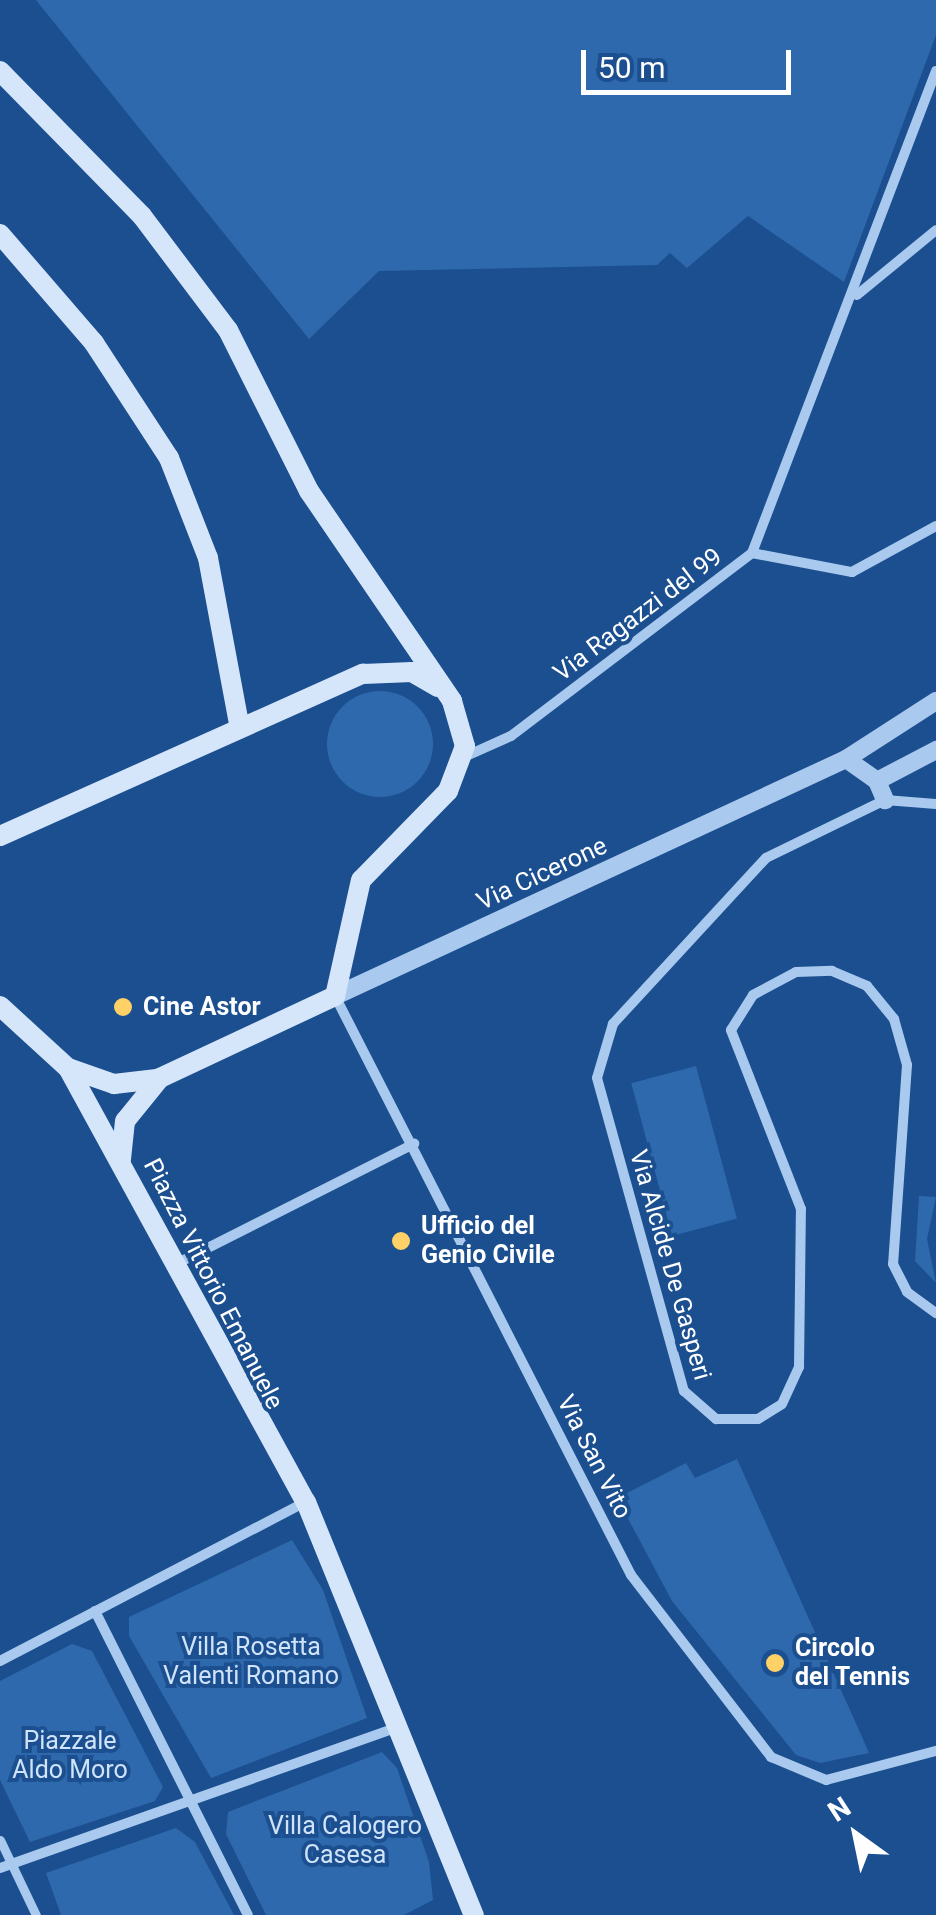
<!DOCTYPE html>
<style>
body{margin:0}
#map{position:relative;width:936px;height:1915px;overflow:hidden;background:#1b4f8f;font-family:Roboto,sans-serif}
div>[style]{position:absolute}
.green>*{inset:0;background:#2e69ad;transform-origin:0 0}
.round{border-radius:50%}
.pedestrian>*{height:9px;margin:-4.5px;padding:0 4.5px;transform-origin:4.5px;border-radius:4.5px;background:#a9c9ee}
.minor>*{height:10px;margin:-5px;padding:0 5px;transform-origin:5px;border-radius:5px;background:#a9c9ee}
.tertiary>*{height:18px;margin:-9px;padding:0 9px;transform-origin:9px;border-radius:9px;background:#a9c9ee}
.secondary>*{height:20px;margin:-10px;padding:0 10px;transform-origin:10px;border-radius:10px;background:#d6e6fa}
.dots>*{width:28px;height:28px;translate:-50% -50%;box-sizing:border-box;border:5px solid #1b4f8f;border-radius:50%}
span{translate:-50% -50%;white-space:nowrap;text-align:center;line-height:1.15;-webkit-text-stroke:8px #1b4f8f;paint-order:stroke}
.street-label{font-size:25px;color:#fff}
.poi-label{font-size:25px;color:#fff;font-weight:700}
.left{translate:0 -50%;text-align:left}
.park-label{font-size:25px;color:#cfe3fa}
.north{position:absolute;left:806px;top:1785px;width:100px;height:100px;-webkit-text-stroke:8px #1b4f8f;paint-order:stroke;rotate:327deg;font-size:28px;font-weight:700;line-height:40px;text-align:center;color:#fff}
.north::after{content:'';display:block;margin:auto;width:35px;height:45px;background:#fff;clip-path:polygon(50% 0,100% 100%,50% 72%,0 100%)}
.scale{position:absolute;left:581px;top:50px;width:210px;height:45px;box-sizing:border-box;border:5px solid #fff;border-top:0;padding-left:12px;font-size:30px;line-height:35px;white-space:nowrap;color:#fff;-webkit-text-stroke:8px #1b4f8f;paint-order:stroke}
</style>
<div id="map">
<div class="green">
<i style="clip-path:polygon(36px 0,936px 0,936px 35px,844px 282px,748px 216px,687px 268px,670px 253px,657px 265px,379px 271px,309px 339px)"></i>
<i class="round" style="left:327px;top:691px;width:106px;height:106px"></i>
<i style="left:696px;top:1066px;width:158px;height:67px;rotate:75deg"></i>
<i style="clip-path:polygon(919px 1196px,936px 1197px,927px 1239px,936px 1283px,915px 1261px)"></i>
<i style="clip-path:polygon(737px 1459px,859px 1730px,869px 1753px,820px 1763px,796px 1755px,672px 1601px,617px 1498px,686px 1463px,695px 1478px)"></i>
<i style="clip-path:polygon(292px 1540px,323px 1590px,367px 1718px,211px 1778px,129px 1636px,129px 1617px)"></i>
<i style="clip-path:polygon(72px 1644px,92px 1651px,163px 1787px,155px 1801px,30px 1842px,0 1780px,0 1681px)"></i>
<i style="clip-path:polygon(382px 1752px,397px 1768px,429px 1862px,433px 1900px,404px 1915px,266px 1915px,226px 1834px,228px 1812px)"></i>
<i style="clip-path:polygon(176px 1828px,195px 1842px,234px 1915px,61px 1915px,46px 1873px)"></i>
</div>
<div class="pedestrian">
<i style="left:0;top:1840px;width:83px;rotate:64.4deg"></i>
</div>
<div class="minor">
<i style="left:857px;top:295px;width:102px;rotate:-39.4deg"></i>
<i style="left:752px;top:553px;width:102px;rotate:10.8deg"></i>
<i style="left:852px;top:572px;width:96px;rotate:-28.7deg"></i>
<i style="left:464px;top:757px;width:51px;rotate:-24.1deg"></i>
<i style="left:511px;top:736px;width:303px;rotate:-37.2deg"></i>
<i style="left:752px;top:553px;width:516px;rotate:-69.11deg"></i>
<i style="left:936px;top:804px;width:51px;rotate:-175.5deg"></i>
<i style="left:885px;top:800px;width:132px;rotate:154deg"></i>
<i style="left:766px;top:858px;width:226px;rotate:132.7deg"></i>
<i style="left:613px;top:1024px;width:56px;rotate:106.5deg"></i>
<i style="left:597px;top:1078px;width:325px;rotate:74.5deg"></i>
<i style="left:684px;top:1391px;width:43px;rotate:41.2deg"></i>
<i style="left:716px;top:1419px;width:42px"></i>
<i style="left:758px;top:1419px;width:28px;rotate:-32deg"></i>
<i style="left:782px;top:1404px;width:41px;rotate:-65.3deg"></i>
<i style="left:799px;top:1367px;width:158px;rotate:-89.3deg"></i>
<i style="left:801px;top:1209px;width:192px;rotate:-111.4deg"></i>
<i style="left:731px;top:1030px;width:41px;rotate:-57.8deg"></i>
<i style="left:753px;top:995px;width:49px;rotate:-28.1deg"></i>
<i style="left:796px;top:972px;width:36px;rotate:-2deg"></i>
<i style="left:832px;top:971px;width:38px;rotate:23deg"></i>
<i style="left:867px;top:986px;width:43px;rotate:50.7deg"></i>
<i style="left:894px;top:1019px;width:48px;rotate:74.2deg"></i>
<i style="left:907px;top:1065px;width:199px;rotate:94deg"></i>
<i style="left:893px;top:1264px;width:31px;rotate:63deg"></i>
<i style="left:907px;top:1292px;width:36px;rotate:36deg"></i>
<i style="left:335px;top:996px;width:650px;rotate:62.92deg"></i>
<i style="left:631px;top:1575px;width:230px;rotate:52.4deg"></i>
<i style="left:771px;top:1757px;width:60px;rotate:22.7deg"></i>
<i style="left:826px;top:1780px;width:114px;rotate:-14.8deg"></i>
<i style="left:176px;top:1264px;width:267px;rotate:-26.8deg"></i>
<i style="left:95px;top:1611px;width:340px;rotate:63.3deg"></i>
<i style="left:0;top:1661px;width:344px;rotate:-27.5deg"></i>
<i style="left:0;top:1868px;width:422px;rotate:-19.5deg"></i>
</div>
<div class="tertiary">
<i style="left:846px;top:759px;width:38px;rotate:35deg"></i>
<i style="left:877px;top:781px;width:21px;rotate:67deg"></i>
<i style="left:877px;top:781px;width:67px;rotate:-27.7deg"></i>
<i style="left:335px;top:996px;width:563px;rotate:-24.88deg"></i>
<i style="left:846px;top:759px;width:107px;rotate:-32.8deg"></i>
</div>
<div class="secondary">
<i style="left:0;top:71px;width:203px;rotate:45.6deg"></i>
<i style="left:142px;top:216px;width:143px;rotate:53deg"></i>
<i style="left:228px;top:330px;width:180px;rotate:63.3deg"></i>
<i style="left:309px;top:491px;width:254px;rotate:55.7deg"></i>
<i style="left:452px;top:701px;width:47px;rotate:73.9deg"></i>
<i style="left:465px;top:746px;width:48px;rotate:110.7deg"></i>
<i style="left:448px;top:791px;width:124px;rotate:134.3deg"></i>
<i style="left:361px;top:880px;width:119px;rotate:102.6deg"></i>
<i style="left:335px;top:996px;width:193px;rotate:154.9deg"></i>
<i style="left:160px;top:1078px;width:55px;rotate:129.1deg"></i>
<i style="left:125px;top:1121px;width:39px;rotate:96deg"></i>
<i style="left:0;top:234px;width:144px;rotate:49.2deg"></i>
<i style="left:94px;top:343px;width:137px;rotate:56.9deg"></i>
<i style="left:169px;top:458px;width:107px;rotate:68.7deg"></i>
<i style="left:208px;top:558px;width:168px;rotate:79.4deg"></i>
<i style="left:0;top:836px;width:398px;rotate:-24.1deg"></i>
<i style="left:363px;top:674px;width:49px;rotate:-2.3deg"></i>
<i style="left:412px;top:672px;width:30px;rotate:30deg"></i>
<i style="left:0;top:1006px;width:92px;rotate:42.4deg"></i>
<i style="left:68px;top:1068px;width:495px;rotate:61.3deg"></i>
<i style="left:306px;top:1502px;width:446px;rotate:67.9deg"></i>
<i style="left:68px;top:1068px;width:49px;rotate:19.2deg"></i>
<i style="left:114px;top:1084px;width:43px;rotate:-6.6deg"></i>
</div>
<div class="dots">
<i style="left:123px;top:1007px;background:#ffd166"></i>
<i style="left:401px;top:1241px;background:#ffd166"></i>
<i style="left:775px;top:1663px;background:#ffd166"></i>
</div>
<div class="street-label">
<span style="left:638px;top:615px;rotate:-37deg">Via Ragazzi del 99</span>
<span style="left:542px;top:874px;rotate:-25deg">Via Cicerone</span>
<span style="left:670px;top:1265px;rotate:74deg">Via Alcide De Gasperi</span>
<span style="left:213px;top:1284px;rotate:63deg">Piazza Vittorio Emanuele</span>
<span style="left:594px;top:1457px;rotate:63deg">Via San Vito</span>
</div>
<div class="poi-label">
<span class="left" style="left:143px;top:1007px">Cine Astor</span>
<span class="left" style="left:421px;top:1241px">Ufficio del<br>Genio Civile</span>
<span class="left" style="left:795px;top:1663px">Circolo<br>del Tennis</span>
</div>
<div class="park-label">
<span style="left:251px;top:1662px">Villa Rosetta<br>Valenti Romano</span>
<span style="left:70px;top:1756px">Piazzale<br>Aldo Moro</span>
<span style="left:345px;top:1841px">Villa Calogero<br>Casesa</span>
</div>
<div class="north">N</div>
<div class="scale">50 m</div>
</div>
